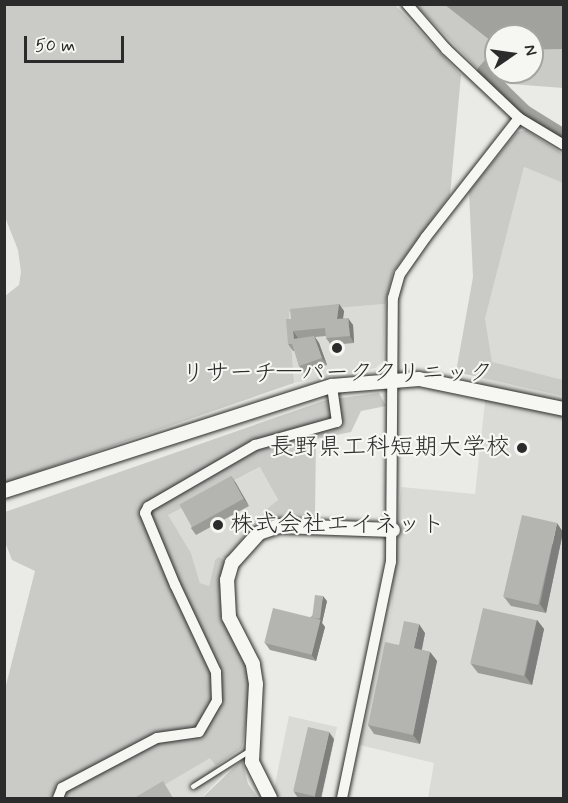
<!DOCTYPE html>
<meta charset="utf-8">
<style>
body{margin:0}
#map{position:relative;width:568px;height:803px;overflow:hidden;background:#eaeae6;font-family:Mynerve,"Klee One",sans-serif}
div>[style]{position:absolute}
.built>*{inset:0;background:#dadad6}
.green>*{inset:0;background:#cacac7}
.water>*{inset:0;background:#a1a19e}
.canal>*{height:14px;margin:-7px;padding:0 7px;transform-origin:7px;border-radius:7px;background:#a1a19e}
.roads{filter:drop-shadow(0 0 2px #2b2b2b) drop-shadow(0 0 2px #2b2b2b)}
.service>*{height:5px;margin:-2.5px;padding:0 2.5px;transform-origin:2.5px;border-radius:2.5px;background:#f6f6f2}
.minor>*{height:10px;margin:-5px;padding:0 5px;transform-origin:5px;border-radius:5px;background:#f6f6f2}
.tertiary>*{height:14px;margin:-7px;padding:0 7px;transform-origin:7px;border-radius:7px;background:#f6f6f2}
.wall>*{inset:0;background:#9b9b98}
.shaded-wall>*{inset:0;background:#7e7e7c}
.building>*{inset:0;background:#b4b4b1;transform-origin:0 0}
.dots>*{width:16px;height:16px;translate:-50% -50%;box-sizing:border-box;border:3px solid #f6f6f2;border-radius:50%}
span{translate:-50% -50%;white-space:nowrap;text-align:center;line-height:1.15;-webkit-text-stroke:4.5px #f6f6f2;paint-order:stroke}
.poi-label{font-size:24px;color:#2b2b2b}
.right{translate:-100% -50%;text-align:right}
.left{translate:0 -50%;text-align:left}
.frame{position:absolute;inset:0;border:6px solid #2b2b2b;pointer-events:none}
.north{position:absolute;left:484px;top:24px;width:60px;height:60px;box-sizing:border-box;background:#f6f6f2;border:2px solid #a5a5a2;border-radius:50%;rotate:77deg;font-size:16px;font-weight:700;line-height:24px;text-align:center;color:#2b2b2b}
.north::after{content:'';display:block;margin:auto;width:21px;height:27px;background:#2b2b2b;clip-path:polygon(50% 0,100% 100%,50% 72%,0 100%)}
.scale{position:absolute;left:24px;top:36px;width:100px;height:27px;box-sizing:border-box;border:3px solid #2b2b2b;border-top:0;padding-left:8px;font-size:18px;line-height:21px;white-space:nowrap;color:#2b2b2b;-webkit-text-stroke:4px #f6f6f2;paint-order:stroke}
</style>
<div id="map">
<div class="built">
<i style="clip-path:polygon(524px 167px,563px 183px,563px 798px,428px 798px,434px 763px,360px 745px,391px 610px,401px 487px,475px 494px,485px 402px,475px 358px)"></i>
<i style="clip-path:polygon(385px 304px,383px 361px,376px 368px,294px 383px,289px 312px)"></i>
<i style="clip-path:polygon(261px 467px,278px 501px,267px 510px,269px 522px,240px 541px,226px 558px,215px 560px,209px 586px,200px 583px,191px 553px,167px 515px)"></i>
<i style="clip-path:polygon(289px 716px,337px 727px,322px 798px,278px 798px,273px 794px)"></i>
<i style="clip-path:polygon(210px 757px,223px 775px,204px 795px,206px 798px,142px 798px)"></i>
</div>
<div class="green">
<i style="clip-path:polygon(9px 5px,395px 5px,461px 75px,450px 195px,393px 272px,385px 304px,289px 312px,294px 383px,5px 483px,5px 296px,19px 285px,21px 272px,18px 250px,5px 217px,4px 8px)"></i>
<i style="clip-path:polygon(416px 5px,445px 5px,496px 45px,496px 72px,532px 72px,532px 50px,563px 49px,563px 88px,499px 83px,484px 69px,481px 72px)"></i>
<i style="clip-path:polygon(526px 130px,563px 154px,563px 183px,524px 167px,485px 319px,492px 362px,563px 380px,563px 396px,456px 372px,473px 277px,469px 192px,517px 132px)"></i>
<i style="clip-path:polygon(379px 393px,386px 406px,361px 411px,351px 432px,316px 439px,315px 517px,269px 522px,266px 510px,278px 500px,260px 467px,168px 515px,191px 553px,200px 583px,209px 586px,215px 560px,219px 557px,224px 560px,220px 599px,223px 619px,248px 666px,251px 685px,242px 748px,216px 766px,210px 758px,142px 798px,5px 798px,5px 689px,35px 571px,12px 560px,5px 542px,5px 512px,326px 400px)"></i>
<i style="clip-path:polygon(242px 760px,248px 784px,258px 798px,206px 798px,204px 796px)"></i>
</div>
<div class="water">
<i style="clip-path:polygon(445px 5px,563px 5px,563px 49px,532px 50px,532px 36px,496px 36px,496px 45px)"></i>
</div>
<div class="canal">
<i style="left:496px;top:58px;width:18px;rotate:131deg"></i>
<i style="left:484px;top:72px;width:57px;rotate:44.3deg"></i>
<i style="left:525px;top:112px;width:46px;rotate:31.6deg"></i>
</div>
<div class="roads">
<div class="service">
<i style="left:193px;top:786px;width:67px;rotate:-32.3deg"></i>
</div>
<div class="minor">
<i style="left:407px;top:4px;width:60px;rotate:49.1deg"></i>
<i style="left:446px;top:49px;width:100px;rotate:43.4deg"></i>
<i style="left:519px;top:118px;width:52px;rotate:31deg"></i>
<i style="left:58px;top:798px;width:11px;rotate:-68deg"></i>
<i style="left:62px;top:788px;width:107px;rotate:-27.8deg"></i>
<i style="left:157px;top:738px;width:42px;rotate:-8.1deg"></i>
<i style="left:199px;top:732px;width:36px;rotate:-60deg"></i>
<i style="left:217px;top:701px;width:29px;rotate:-92deg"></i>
<i style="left:216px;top:672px;width:96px;rotate:-115.2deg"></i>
<i style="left:175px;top:585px;width:78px;rotate:-112.6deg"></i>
<i style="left:145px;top:513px;width:7px;rotate:-63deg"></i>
<i style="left:148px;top:507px;width:124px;rotate:-30.1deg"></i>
<i style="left:255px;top:445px;width:85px;rotate:-15.7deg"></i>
<i style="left:337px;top:422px;width:36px;rotate:-98deg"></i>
<i style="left:342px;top:798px;width:241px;rotate:-78.3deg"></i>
<i style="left:391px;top:562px;width:264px;rotate:-89.6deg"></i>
<i style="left:393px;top:298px;width:25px;rotate:-74deg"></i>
<i style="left:400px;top:274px;width:45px;rotate:-54.9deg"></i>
<i style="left:426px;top:237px;width:151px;rotate:-52deg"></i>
</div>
<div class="tertiary">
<i style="left:4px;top:491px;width:344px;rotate:-17.8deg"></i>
<i style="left:332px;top:386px;width:87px;rotate:-4.6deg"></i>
<i style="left:419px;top:379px;width:148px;rotate:11.7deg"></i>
<i style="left:270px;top:798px;width:40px;rotate:-116.6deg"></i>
<i style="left:252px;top:762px;width:78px;rotate:-87.1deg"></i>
<i style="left:256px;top:684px;width:20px;rotate:-99deg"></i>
<i style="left:253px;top:664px;width:53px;rotate:-117.1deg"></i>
<i style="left:229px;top:617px;width:37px;rotate:-93deg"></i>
<i style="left:227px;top:580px;width:18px;rotate:-74deg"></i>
<i style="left:232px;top:563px;width:40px;rotate:-48deg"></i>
<i style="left:259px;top:533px;width:21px;rotate:-19deg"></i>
<i style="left:279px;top:526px;width:114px;rotate:2deg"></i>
</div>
</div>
<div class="wall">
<i style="clip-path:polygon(339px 304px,344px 311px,343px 318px,353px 325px,354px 343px,331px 345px,326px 338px,326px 336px,315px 337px,319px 343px,327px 365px,304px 373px,299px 366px,295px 351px,293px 351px,288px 344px,291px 319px)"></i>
<i style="clip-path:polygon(231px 476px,249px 506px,196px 535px,191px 528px)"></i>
<i style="clip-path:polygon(563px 532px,546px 613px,511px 606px,504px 597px)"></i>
<i style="clip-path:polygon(327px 601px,322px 623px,325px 627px,316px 661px,270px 650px,265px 643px,310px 618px)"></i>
<i style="clip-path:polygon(537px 620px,544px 629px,532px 685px,478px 673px,471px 664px)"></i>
<i style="clip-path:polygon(425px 633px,422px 650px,430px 652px,437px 661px,420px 744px,374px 734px,368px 725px,399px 645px)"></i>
<i style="clip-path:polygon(334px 739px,321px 798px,298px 798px,294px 792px)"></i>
</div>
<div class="shaded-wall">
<i style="clip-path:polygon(339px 304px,344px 311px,342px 326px,337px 319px)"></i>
<i style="clip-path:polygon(348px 318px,353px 325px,354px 343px,350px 336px)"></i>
<i style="clip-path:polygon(293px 331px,298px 338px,294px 339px)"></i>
<i style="clip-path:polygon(314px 336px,319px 343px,327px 365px,322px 358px)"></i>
<i style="clip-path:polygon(231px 476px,236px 483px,249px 506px,244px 499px)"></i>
<i style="clip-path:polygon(557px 523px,563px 532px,546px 613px,540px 604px)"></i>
<i style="clip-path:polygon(323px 596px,327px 601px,322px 623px,325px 627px,316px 661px,311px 654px)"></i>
<i style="clip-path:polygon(537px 620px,544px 629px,532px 685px,525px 676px)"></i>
<i style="clip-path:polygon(419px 624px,425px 633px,420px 657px,414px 648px)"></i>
<i style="clip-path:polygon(430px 652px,437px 661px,420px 744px,413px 735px)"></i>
<i style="clip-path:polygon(329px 732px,334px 739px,321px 798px,316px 798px,315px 796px)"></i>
</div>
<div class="building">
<i style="clip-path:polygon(339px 304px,337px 319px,348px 318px,350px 336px,326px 338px,325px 328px,293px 331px,294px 339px,314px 336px,322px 358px,299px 366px,292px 344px,288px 344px,286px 319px,291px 319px,290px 309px)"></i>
<i style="left:231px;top:476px;width:26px;height:59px;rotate:61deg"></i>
<i style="left:522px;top:515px;width:36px;height:84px;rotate:13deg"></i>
<i style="left:315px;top:595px;width:8px;height:23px;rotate:7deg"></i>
<i style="left:273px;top:608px;width:49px;height:36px;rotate:14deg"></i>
<i style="left:483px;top:608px;width:55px;height:57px;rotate:13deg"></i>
<i style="clip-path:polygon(404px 621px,419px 624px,414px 648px,430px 652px,413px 735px,368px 725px,385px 642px,399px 645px)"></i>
<i style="left:308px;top:727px;width:22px;height:66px;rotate:13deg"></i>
<i style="clip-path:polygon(163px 781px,173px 798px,134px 798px)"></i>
</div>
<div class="dots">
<i style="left:337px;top:348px;background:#2b2b2b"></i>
<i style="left:522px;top:448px;background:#2b2b2b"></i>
<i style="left:218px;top:525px;background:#2b2b2b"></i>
</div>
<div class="poi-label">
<span style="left:337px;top:374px">リサーチ―パーククリニック</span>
<span class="right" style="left:510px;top:448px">長野県工科短期大学校</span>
<span class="left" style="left:230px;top:525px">株式会社エイネット</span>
</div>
<div class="frame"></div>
<div class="north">N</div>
<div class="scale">50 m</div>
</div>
